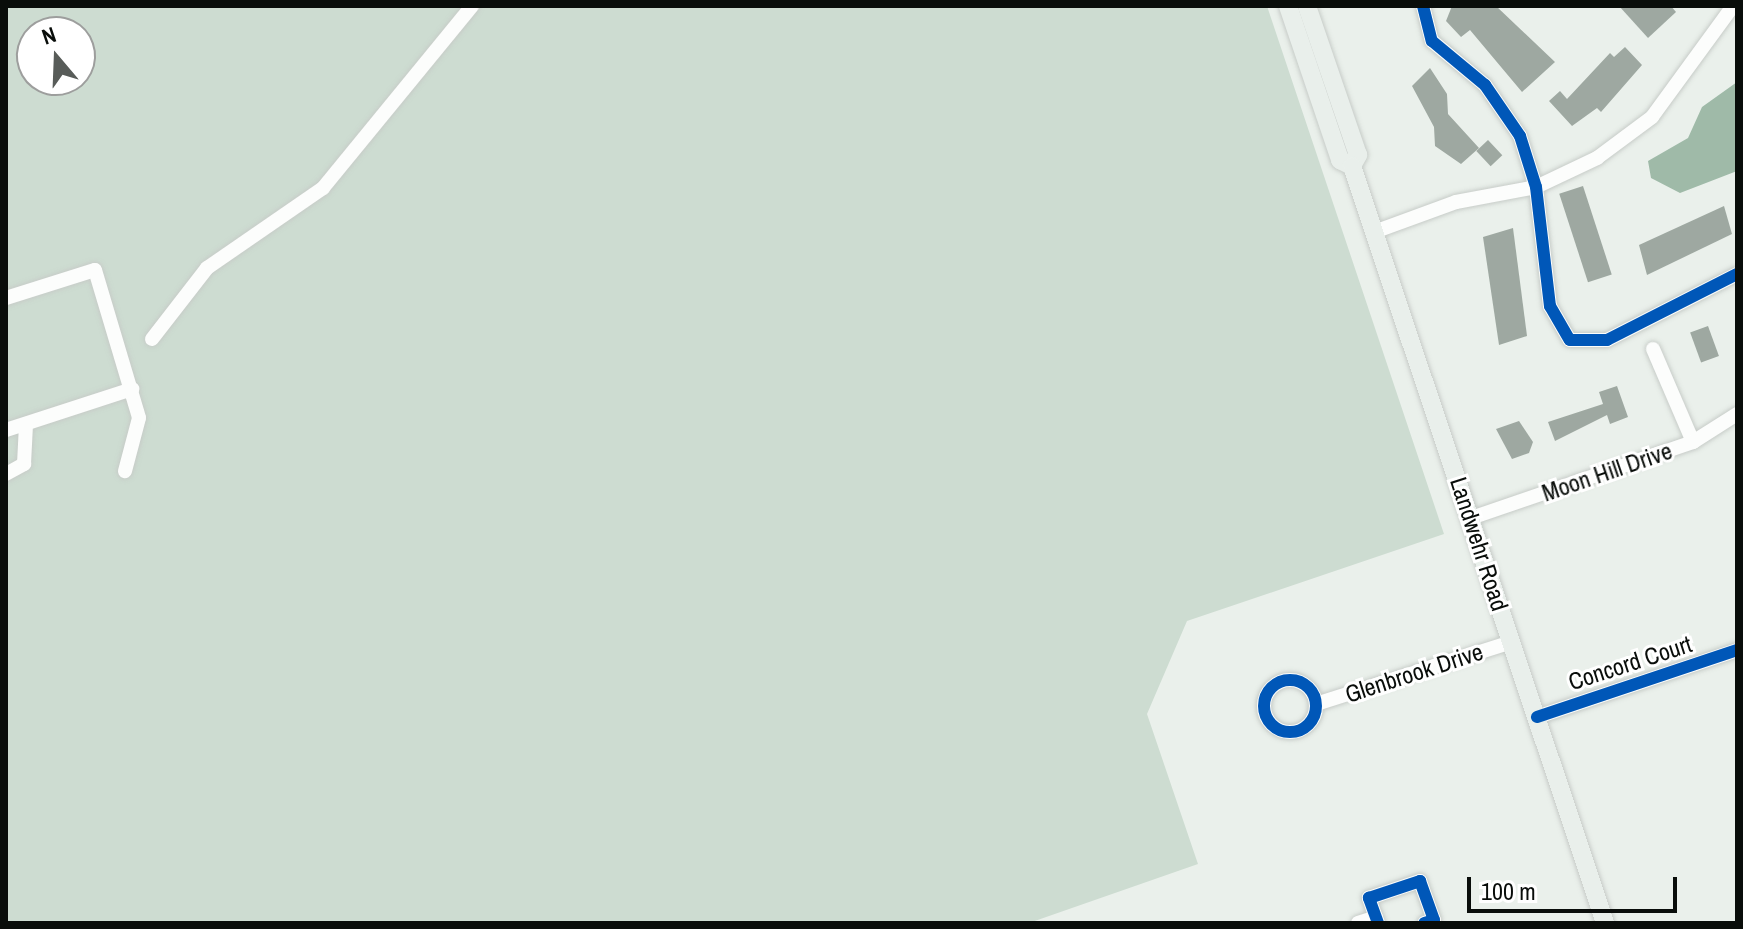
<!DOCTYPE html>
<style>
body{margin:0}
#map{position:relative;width:1743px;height:929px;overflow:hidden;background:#eaf0eb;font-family:"Archivo Narrow",sans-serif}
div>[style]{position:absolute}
.green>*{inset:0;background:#cddcd1}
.water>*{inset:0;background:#9fbaa8}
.building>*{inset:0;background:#9ea8a1;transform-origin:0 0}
.roads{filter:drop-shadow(0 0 2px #c7ccc8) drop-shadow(0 0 2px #c7ccc8)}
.minor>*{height:14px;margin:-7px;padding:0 7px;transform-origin:7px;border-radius:7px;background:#fcfdfc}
.minor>.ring{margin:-7px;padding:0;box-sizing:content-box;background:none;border:14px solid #fcfdfc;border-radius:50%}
.major>*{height:18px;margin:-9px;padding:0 9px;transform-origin:9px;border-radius:9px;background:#e9efeb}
.cycleway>*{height:12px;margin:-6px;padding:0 6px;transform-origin:6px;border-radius:6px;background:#0057b8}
.cycleway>.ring{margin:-6px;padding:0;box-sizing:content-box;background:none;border:12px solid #0057b8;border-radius:50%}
span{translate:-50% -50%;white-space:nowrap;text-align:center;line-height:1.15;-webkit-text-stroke:6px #fff;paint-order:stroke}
.street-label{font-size:24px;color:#090d0a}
.frame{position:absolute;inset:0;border:8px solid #090d0a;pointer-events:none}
.north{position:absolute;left:16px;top:16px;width:80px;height:80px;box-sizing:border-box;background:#fff;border:2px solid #9d9e9d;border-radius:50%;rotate:341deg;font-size:22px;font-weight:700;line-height:32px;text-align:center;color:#090d0a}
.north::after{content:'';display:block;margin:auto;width:28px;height:36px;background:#585c59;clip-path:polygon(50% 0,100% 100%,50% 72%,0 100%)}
.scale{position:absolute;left:1467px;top:877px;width:210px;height:36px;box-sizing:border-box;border:4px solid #090d0a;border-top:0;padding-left:10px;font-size:24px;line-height:28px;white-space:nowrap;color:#090d0a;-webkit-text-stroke:6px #fff;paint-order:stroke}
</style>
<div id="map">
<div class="green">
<i style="clip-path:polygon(evenodd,6px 6px,1267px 6px,1444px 534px,1187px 621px,1147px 714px,1198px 864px,1029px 923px,6px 923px,6px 6px,32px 32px,80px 32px,80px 80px,32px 80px,32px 32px)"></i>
</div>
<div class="water">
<i style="clip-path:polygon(1737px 82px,1737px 171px,1680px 193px,1651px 178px,1648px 161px,1688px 138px,1702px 107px)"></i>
</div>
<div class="building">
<i style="clip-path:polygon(1452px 6px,1496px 6px,1555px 62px,1522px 92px,1470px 30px,1461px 37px,1446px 21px)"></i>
<i style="clip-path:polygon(1619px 6px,1671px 6px,1676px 12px,1648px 38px)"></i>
<i style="clip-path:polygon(1625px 47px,1642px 65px,1601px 112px,1597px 108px,1572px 126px,1549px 101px,1560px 91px,1567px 99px,1610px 53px,1614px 57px)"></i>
<i style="clip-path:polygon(1430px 68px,1447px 94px,1448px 114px,1479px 148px,1461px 164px,1435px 146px,1434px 127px,1412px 86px)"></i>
<i style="left:1488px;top:140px;width:21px;height:16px;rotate:47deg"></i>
<i style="left:1583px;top:186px;width:93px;height:25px;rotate:72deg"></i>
<i style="clip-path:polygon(1724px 206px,1732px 234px,1647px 275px,1639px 245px)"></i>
<i style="clip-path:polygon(1513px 228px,1527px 336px,1499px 345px,1483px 237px)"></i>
<i style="left:1708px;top:326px;width:32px;height:19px;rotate:70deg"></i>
<i style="clip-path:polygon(1617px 386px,1628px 417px,1610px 424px,1607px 415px,1555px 441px,1548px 422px,1603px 404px,1599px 392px)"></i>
<i style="clip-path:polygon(1519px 421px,1533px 442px,1529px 453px,1512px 459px,1496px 429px)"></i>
</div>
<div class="roads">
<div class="minor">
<i style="left:1423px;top:6px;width:36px;rotate:76deg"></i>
<i style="left:1432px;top:41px;width:69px;rotate:39.7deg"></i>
<i style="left:1485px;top:85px;width:62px;rotate:55.5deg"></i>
<i style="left:1520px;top:136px;width:53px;rotate:72.6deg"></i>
<i style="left:1536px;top:187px;width:120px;rotate:83.3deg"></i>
<i style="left:1550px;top:306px;width:39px;rotate:60deg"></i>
<i style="left:1570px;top:340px;width:37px"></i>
<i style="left:1607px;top:340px;width:146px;rotate:-26.9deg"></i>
<i style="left:1374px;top:232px;width:87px;rotate:-20.1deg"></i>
<i style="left:1456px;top:202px;width:81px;rotate:-10.6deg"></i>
<i style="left:1536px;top:187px;width:68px;rotate:-25.4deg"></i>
<i style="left:1597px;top:158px;width:69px;rotate:-36.7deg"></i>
<i style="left:1652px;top:117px;width:137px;rotate:-53.9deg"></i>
<i style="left:6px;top:298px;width:93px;rotate:-17.5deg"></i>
<i style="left:95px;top:270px;width:154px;rotate:73.4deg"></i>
<i style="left:139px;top:418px;width:55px;rotate:104.8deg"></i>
<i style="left:152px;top:339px;width:90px;rotate:-52.2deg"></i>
<i style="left:207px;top:268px;width:141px;rotate:-34.6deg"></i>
<i style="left:323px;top:188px;width:235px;rotate:-50.7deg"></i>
<i style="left:1653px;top:349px;width:101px;rotate:66.7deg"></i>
<i style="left:6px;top:430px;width:133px;rotate:-18deg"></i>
<i style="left:6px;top:474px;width:21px;rotate:-29deg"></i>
<i style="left:24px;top:464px;width:40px;rotate:-87.1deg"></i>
<i style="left:1471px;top:518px;width:235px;rotate:-18.9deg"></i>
<i style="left:1693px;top:442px;width:52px;rotate:-32.5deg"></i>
<i class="ring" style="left:1264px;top:680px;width:38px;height:38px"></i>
<i style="left:1316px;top:704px;width:206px;rotate:-17.6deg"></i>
<i style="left:1537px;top:717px;width:211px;rotate:-18.5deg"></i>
<i style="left:1358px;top:923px;width:19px;rotate:-18deg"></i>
<i style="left:1378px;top:923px;width:27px;rotate:-110deg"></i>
<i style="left:1369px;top:898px;width:54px;rotate:-18.4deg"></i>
<i style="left:1420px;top:881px;width:41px;rotate:70.3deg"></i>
<i style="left:1434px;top:920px;width:10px;rotate:163deg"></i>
</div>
<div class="major">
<i style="left:1288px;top:6px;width:163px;rotate:71.3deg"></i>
<i style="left:1340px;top:160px;width:13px;rotate:27deg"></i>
<i style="left:1352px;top:166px;width:13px;rotate:-61deg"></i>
<i style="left:1358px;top:155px;width:157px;rotate:-108.9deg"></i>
<i style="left:1352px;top:166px;width:798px;rotate:71.52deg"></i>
</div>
</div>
<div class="cycleway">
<i style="left:1423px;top:6px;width:36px;rotate:76deg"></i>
<i style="left:1432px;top:41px;width:69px;rotate:39.7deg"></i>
<i style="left:1485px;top:85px;width:62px;rotate:55.5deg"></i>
<i style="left:1520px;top:136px;width:53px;rotate:72.6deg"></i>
<i style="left:1536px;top:187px;width:120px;rotate:83.3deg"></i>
<i style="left:1550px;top:306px;width:39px;rotate:60deg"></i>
<i style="left:1570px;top:340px;width:37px"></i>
<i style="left:1607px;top:340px;width:146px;rotate:-26.9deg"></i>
<i class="ring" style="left:1264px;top:680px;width:40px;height:40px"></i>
<i style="left:1537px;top:717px;width:211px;rotate:-18.5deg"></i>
<i style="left:1378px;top:923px;width:27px;rotate:-110deg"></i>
<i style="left:1369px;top:898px;width:54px;rotate:-18.4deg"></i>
<i style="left:1420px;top:881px;width:41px;rotate:70.3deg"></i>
<i style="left:1434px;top:920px;width:10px;rotate:163deg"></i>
</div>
<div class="street-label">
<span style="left:1607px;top:472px;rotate:-19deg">Moon Hill Drive</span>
<span style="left:1479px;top:544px;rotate:72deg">Landwehr Road</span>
<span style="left:1630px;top:663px;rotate:-18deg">Concord Court</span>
<span style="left:1414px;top:673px;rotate:-18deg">Glenbrook Drive</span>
</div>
<div class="frame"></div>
<div class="north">N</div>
<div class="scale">100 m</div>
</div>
